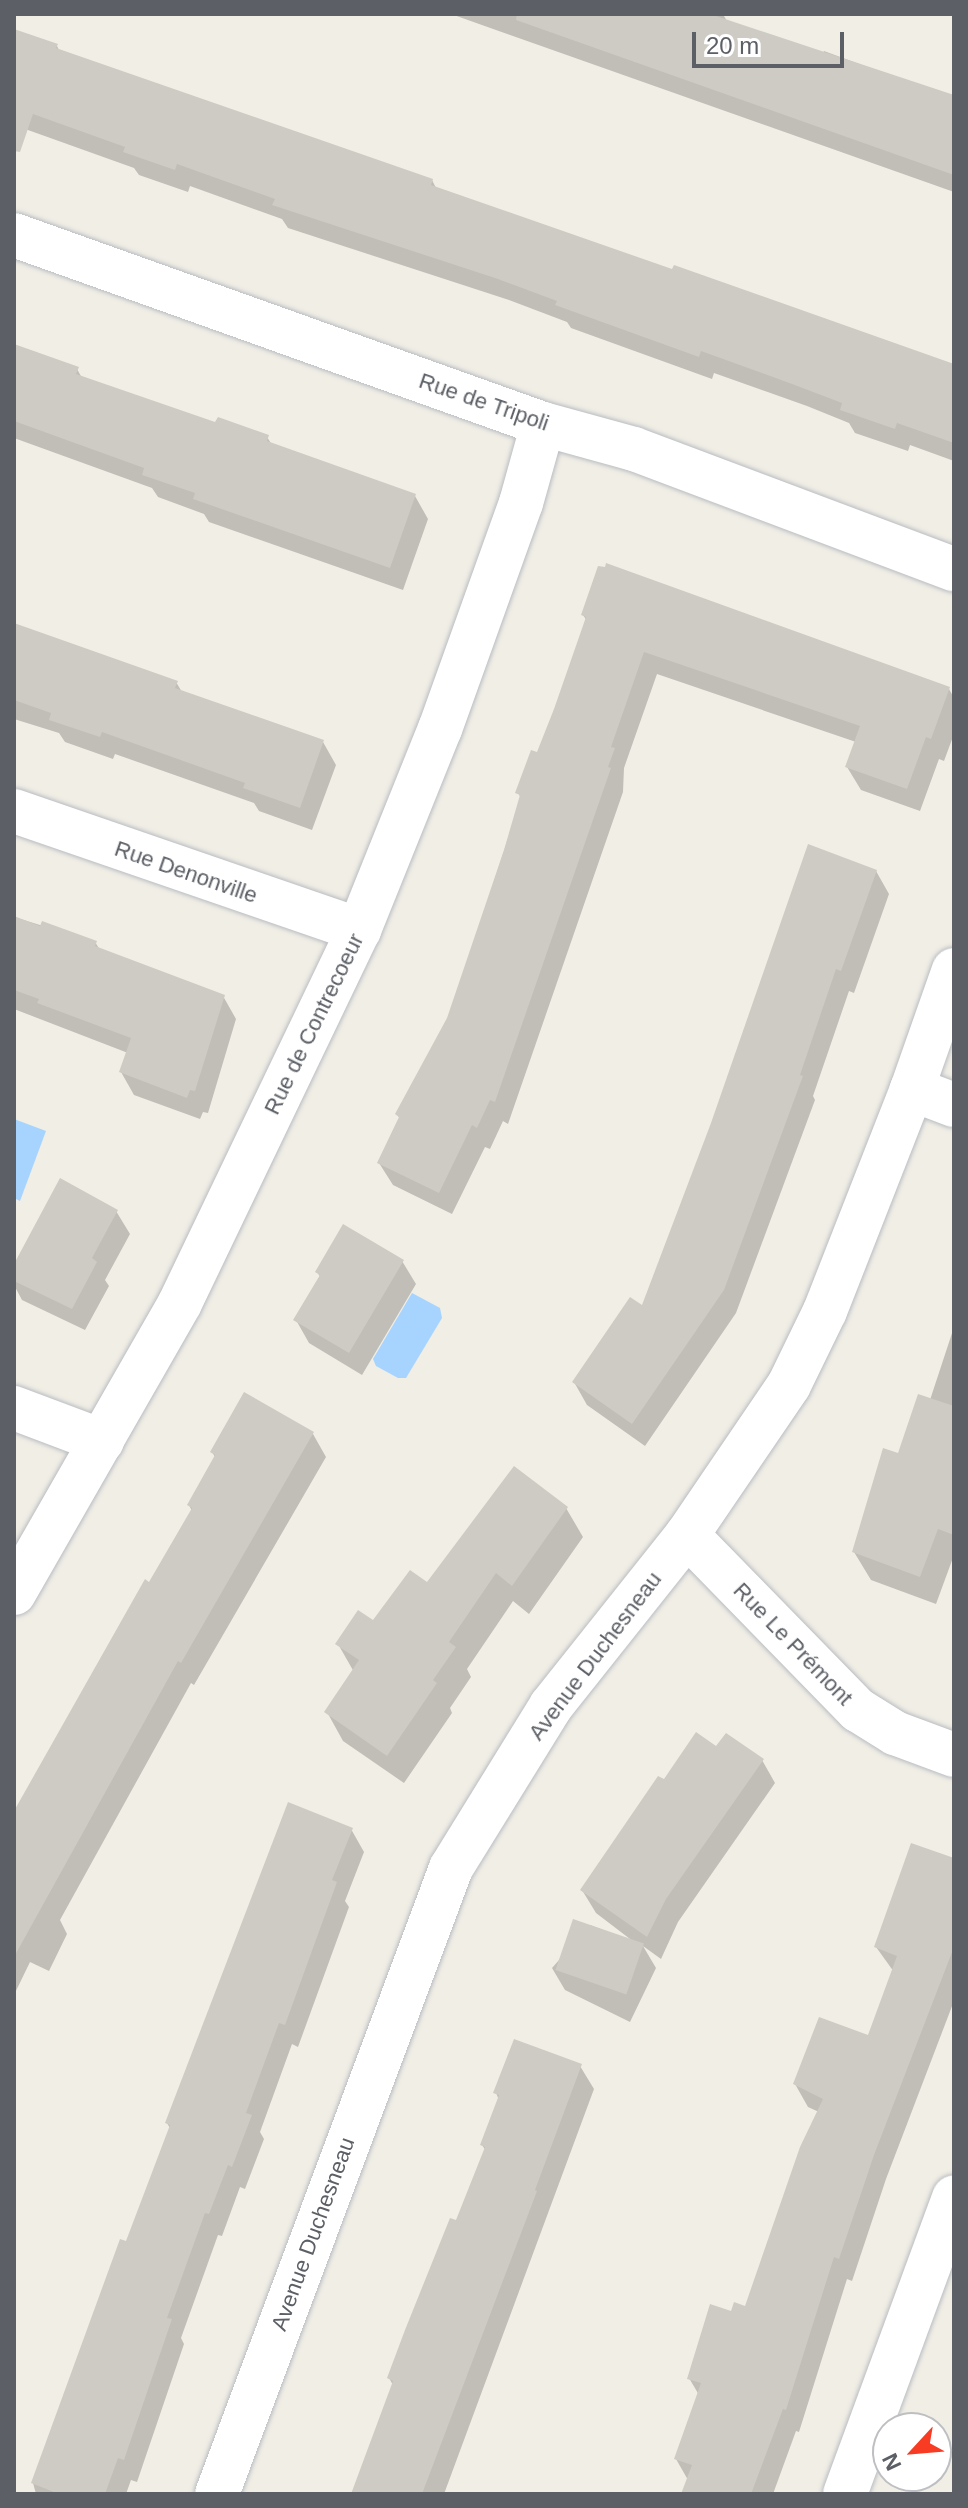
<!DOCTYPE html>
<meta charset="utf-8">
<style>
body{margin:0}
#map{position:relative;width:968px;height:2508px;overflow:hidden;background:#f0eee5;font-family:Arial,sans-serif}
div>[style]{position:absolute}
.water>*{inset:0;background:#a6d4ff}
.shadow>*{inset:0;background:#0003}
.building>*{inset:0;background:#cdcbc3;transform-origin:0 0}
.roads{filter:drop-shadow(0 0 2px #b9bcc2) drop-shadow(0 0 2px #b9bcc2)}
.minor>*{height:44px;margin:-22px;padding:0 22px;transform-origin:22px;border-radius:22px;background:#fff}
.tertiary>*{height:44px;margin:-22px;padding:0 22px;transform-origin:22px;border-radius:22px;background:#fff}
span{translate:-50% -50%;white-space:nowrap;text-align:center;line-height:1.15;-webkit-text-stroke:8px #fff;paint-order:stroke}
.street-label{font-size:22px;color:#5c6066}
.frame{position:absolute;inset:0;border:16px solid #5c6066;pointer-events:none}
.north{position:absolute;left:872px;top:2412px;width:80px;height:80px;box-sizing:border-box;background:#fff;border:2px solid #bebfc2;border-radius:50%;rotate:244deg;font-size:22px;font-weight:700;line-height:32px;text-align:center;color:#5c6066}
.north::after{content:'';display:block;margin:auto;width:28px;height:36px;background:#f83c23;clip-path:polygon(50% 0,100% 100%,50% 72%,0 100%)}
.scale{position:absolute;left:692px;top:32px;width:152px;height:36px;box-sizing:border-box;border:4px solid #5c6066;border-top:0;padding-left:10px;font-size:24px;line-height:28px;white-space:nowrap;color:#5c6066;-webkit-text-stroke:6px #fff;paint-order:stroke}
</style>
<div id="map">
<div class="water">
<i style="clip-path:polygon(14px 1119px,46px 1131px,20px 1201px,14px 1198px)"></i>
<i style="clip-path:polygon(412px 1293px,440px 1308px,442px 1318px,406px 1378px,398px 1378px,376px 1366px,373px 1359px)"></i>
</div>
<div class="shadow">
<i style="clip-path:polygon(451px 14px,724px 16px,728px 23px,822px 56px,824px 51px,954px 99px,954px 192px)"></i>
<i style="clip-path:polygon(14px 31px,57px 46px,60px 52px,432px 180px,437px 190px,954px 366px,954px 461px,910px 445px,908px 451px,855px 433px,849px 423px,807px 406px,714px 373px,712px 379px,571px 328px,567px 322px,509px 300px,288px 228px,282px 219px,190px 186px,188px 192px,139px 175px,134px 168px,14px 125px)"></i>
<i style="clip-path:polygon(14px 349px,77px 369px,82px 378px,216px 425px,267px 437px,272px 445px,415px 496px,428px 519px,403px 590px,209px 522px,204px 514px,158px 497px,152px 488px,14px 438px)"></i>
<i style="clip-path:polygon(583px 615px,949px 689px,954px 698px,954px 734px,944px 761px,939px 759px,920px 811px,861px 790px,847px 767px,856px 742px,657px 674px,624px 768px,623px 792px,508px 1124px,503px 1121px,490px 1149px,485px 1147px,452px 1214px,393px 1185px,379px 1163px,400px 1119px,397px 1114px,449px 1019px,521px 799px,518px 792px,538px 754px,587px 621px)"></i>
<i style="clip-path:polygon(14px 625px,176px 682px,182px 692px,323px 742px,336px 765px,312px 830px,259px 811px,254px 803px,115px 754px,113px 759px,65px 742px,59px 733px,14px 719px)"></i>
<i style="clip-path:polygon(876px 871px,889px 894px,854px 993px,849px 991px,813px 1096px,815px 1100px,736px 1313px,645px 1446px,587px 1405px,574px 1382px,643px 1308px)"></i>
<i style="clip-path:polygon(14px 917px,95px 942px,100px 950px,223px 996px,236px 1019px,208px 1113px,203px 1112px,200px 1119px,134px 1095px,121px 1072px,128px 1053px,14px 1009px)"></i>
<i style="clip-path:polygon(116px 1211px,130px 1234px,105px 1280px,109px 1286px,85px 1330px,22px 1300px,14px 1285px,14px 1267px)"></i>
<i style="clip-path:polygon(402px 1261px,416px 1284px,362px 1375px,309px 1343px,296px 1320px,321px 1278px,317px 1272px)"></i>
<i style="clip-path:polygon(954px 1327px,954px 1555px,936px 1604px,871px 1580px,854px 1552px,899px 1455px,930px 1400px)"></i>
<i style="clip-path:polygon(313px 1434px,326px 1457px,194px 1685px,191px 1683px,60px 1920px,67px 1934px,49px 1971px,30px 1962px,14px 1995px,14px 1815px,192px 1511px,189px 1505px,215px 1457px,212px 1452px)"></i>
<i style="clip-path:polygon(566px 1508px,583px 1537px,529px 1614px,513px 1601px,467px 1669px,471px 1677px,450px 1708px,452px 1713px,404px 1783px,343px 1741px,327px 1712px,354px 1672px,338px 1644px,427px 1584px)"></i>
<i style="clip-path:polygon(717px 1749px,762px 1760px,775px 1783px,678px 1922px,661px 1959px,643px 1946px,656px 1968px,630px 2022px,565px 1990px,552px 1968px,590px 1925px,634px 1942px,596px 1913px,582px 1890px)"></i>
<i style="clip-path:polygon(351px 1829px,364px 1852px,345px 1901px,349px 1907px,298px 2047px,292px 2044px,260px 2132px,264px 2139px,245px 2189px,240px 2187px,222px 2236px,218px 2235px,181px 2338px,184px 2344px,137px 2482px,131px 2480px,126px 2494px,36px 2494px,33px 2483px,171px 2130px,167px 2123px)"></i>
<i style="clip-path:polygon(954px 1861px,954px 2001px,886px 2179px,852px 2281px,847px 2279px,799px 2432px,796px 2431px,773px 2494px,683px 2494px,688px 2480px,676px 2459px,699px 2395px,689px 2378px,732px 2313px,746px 2308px,819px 2112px,808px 2107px,795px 2084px,869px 2038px,894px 1972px,876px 1947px)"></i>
<i style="clip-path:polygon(580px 2066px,594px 2089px,444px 2494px,353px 2494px,393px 2385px,389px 2378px,486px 2151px,482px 2145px,499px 2100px,496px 2093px)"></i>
</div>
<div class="building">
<i style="clip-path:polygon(517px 14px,710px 14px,954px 95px,954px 175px,516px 20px)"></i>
<i style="clip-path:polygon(14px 29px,58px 44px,56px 48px,433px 179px,431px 185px,672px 269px,674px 265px,954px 364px,954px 443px,897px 423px,895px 429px,840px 410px,842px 403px,792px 384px,701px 351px,699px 357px,555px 305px,557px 301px,495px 278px,272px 205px,275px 199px,177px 164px,175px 170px,123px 152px,125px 147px,33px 114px,20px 152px,14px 151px)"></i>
<i style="clip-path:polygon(14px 344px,79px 367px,76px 374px,215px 422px,218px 417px,269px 435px,267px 441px,416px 494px,390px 568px,193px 499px,195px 493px,142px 475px,144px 468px,14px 421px)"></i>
<i style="clip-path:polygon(606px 563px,950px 687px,931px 739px,926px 737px,907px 789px,845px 767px,860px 726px,644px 652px,611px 747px,615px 748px,608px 767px,611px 768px,495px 1102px,490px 1100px,477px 1128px,472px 1125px,439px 1193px,377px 1163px,399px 1117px,395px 1114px,447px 1018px,504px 850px,520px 795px,515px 793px,531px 750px,537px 752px,554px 709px,586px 617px,581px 615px,598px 566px,605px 567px)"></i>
<i style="clip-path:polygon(14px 623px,178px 681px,175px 688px,324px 740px,300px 808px,243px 788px,245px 783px,102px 732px,100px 737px,49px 720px,51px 713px,14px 700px)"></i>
<i style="clip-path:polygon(808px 844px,877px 870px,841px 971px,836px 969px,800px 1075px,803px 1076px,724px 1290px,632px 1424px,572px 1382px,630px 1297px,642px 1305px,711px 1123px)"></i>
<i style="clip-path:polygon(14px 916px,40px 926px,42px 921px,97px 941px,95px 946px,225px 995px,195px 1091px,190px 1090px,187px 1098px,119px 1072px,131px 1038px,37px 1003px,39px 999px,14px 990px)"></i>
<i style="clip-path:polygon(60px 1178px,118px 1210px,92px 1258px,97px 1262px,72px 1309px,14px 1281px,14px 1264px)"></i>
<i style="clip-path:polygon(343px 1224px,404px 1260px,349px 1353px,293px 1320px,320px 1275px,315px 1272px)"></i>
<i style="clip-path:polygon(244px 1392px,314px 1432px,181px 1663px,178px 1661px,14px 1957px,14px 1811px,145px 1579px,149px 1582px,192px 1508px,187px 1505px,215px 1455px,210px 1452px)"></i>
<i style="clip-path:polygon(918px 1394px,954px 1406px,954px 1535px,938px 1529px,920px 1577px,852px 1552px,883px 1448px,898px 1453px)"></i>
<i style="clip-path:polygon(514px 1466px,568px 1507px,512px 1586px,496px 1573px,449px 1642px,456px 1647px,433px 1680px,437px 1683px,387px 1756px,324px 1712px,359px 1660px,335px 1644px,358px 1610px,373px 1620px,410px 1570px,427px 1582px)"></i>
<i style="clip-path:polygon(696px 1732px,716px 1746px,726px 1733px,764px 1759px,666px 1899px,647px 1937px,580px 1890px,658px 1776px,664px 1779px)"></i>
<i style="clip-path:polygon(288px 1802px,353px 1828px,332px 1880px,337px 1882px,285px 2025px,279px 2023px,246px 2113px,252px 2115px,232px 2167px,228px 2165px,209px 2214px,205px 2213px,167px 2318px,172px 2319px,124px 2460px,118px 2458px,105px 2494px,59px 2494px,31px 2483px,120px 2239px,126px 2241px,170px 2125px,165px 2123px)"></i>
<i style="clip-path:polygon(911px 1843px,954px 1858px,954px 1947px,874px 2155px,839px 2259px,834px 2257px,786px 2410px,783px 2409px,751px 2494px,681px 2494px,692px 2465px,674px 2459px,701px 2383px,687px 2379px,710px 2304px,731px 2311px,734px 2302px,745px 2306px,800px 2147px,823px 2099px,793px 2084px,819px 2017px,868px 2035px,897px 1956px,874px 1947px)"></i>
<i style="left:573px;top:1919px;width:75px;height:54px;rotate:19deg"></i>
<i style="clip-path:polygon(514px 2039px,582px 2064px,535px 2190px,537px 2191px,422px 2494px,351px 2494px,393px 2381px,387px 2378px,405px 2330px,450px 2218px,456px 2220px,485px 2147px,480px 2145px,499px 2095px,493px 2093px)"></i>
</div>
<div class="roads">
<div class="minor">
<i style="left:14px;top:235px;width:562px;rotate:19.66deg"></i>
<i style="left:543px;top:424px;width:94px;rotate:15.4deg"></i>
<i style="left:634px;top:449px;width:342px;rotate:20.6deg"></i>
<i style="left:14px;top:811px;width:365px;rotate:19deg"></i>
<i style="left:912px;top:1089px;width:45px;rotate:20.9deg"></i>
<i style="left:14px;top:1408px;width:94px;rotate:20.6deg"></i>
<i style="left:687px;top:1535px;width:245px;rotate:45.7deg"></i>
<i style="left:858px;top:1710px;width:44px;rotate:31.9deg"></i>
<i style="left:895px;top:1733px;width:63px;rotate:20.4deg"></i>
<i style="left:14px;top:1593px;width:334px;rotate:-60.2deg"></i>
<i style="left:180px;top:1303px;width:414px;rotate:-64.4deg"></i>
<i style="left:359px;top:930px;width:217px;rotate:-68.1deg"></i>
<i style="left:440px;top:729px;width:240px;rotate:-70.3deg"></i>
<i style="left:521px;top:503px;width:82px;rotate:-74.4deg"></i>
<i style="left:845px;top:2494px;width:316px;rotate:-69.8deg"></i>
</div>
<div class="tertiary">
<i style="left:217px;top:2494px;width:668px;rotate:-69.5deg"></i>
<i style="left:451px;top:1868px;width:190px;rotate:-58.3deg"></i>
<i style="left:551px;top:1706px;width:218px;rotate:-51.5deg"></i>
<i style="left:687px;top:1535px;width:181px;rotate:-55.8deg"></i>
<i style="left:789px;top:1385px;width:82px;rotate:-64.1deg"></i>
<i style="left:825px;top:1311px;width:238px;rotate:-68.6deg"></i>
<i style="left:912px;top:1089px;width:126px;rotate:-70.6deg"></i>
</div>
</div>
<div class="street-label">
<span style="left:484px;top:402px;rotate:19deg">Rue de Tripoli</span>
<span style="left:186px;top:872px;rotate:19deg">Rue Denonville</span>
<span style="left:314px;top:1024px;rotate:-64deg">Rue de Contrecoeur</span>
<span style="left:793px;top:1644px;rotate:46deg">Rue Le Prémont</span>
<span style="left:595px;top:1656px;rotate:-53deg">Avenue Duchesneau</span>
<span style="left:313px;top:2234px;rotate:-70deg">Avenue Duchesneau</span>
</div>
<div class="frame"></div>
<div class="north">N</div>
<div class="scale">20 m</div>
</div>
